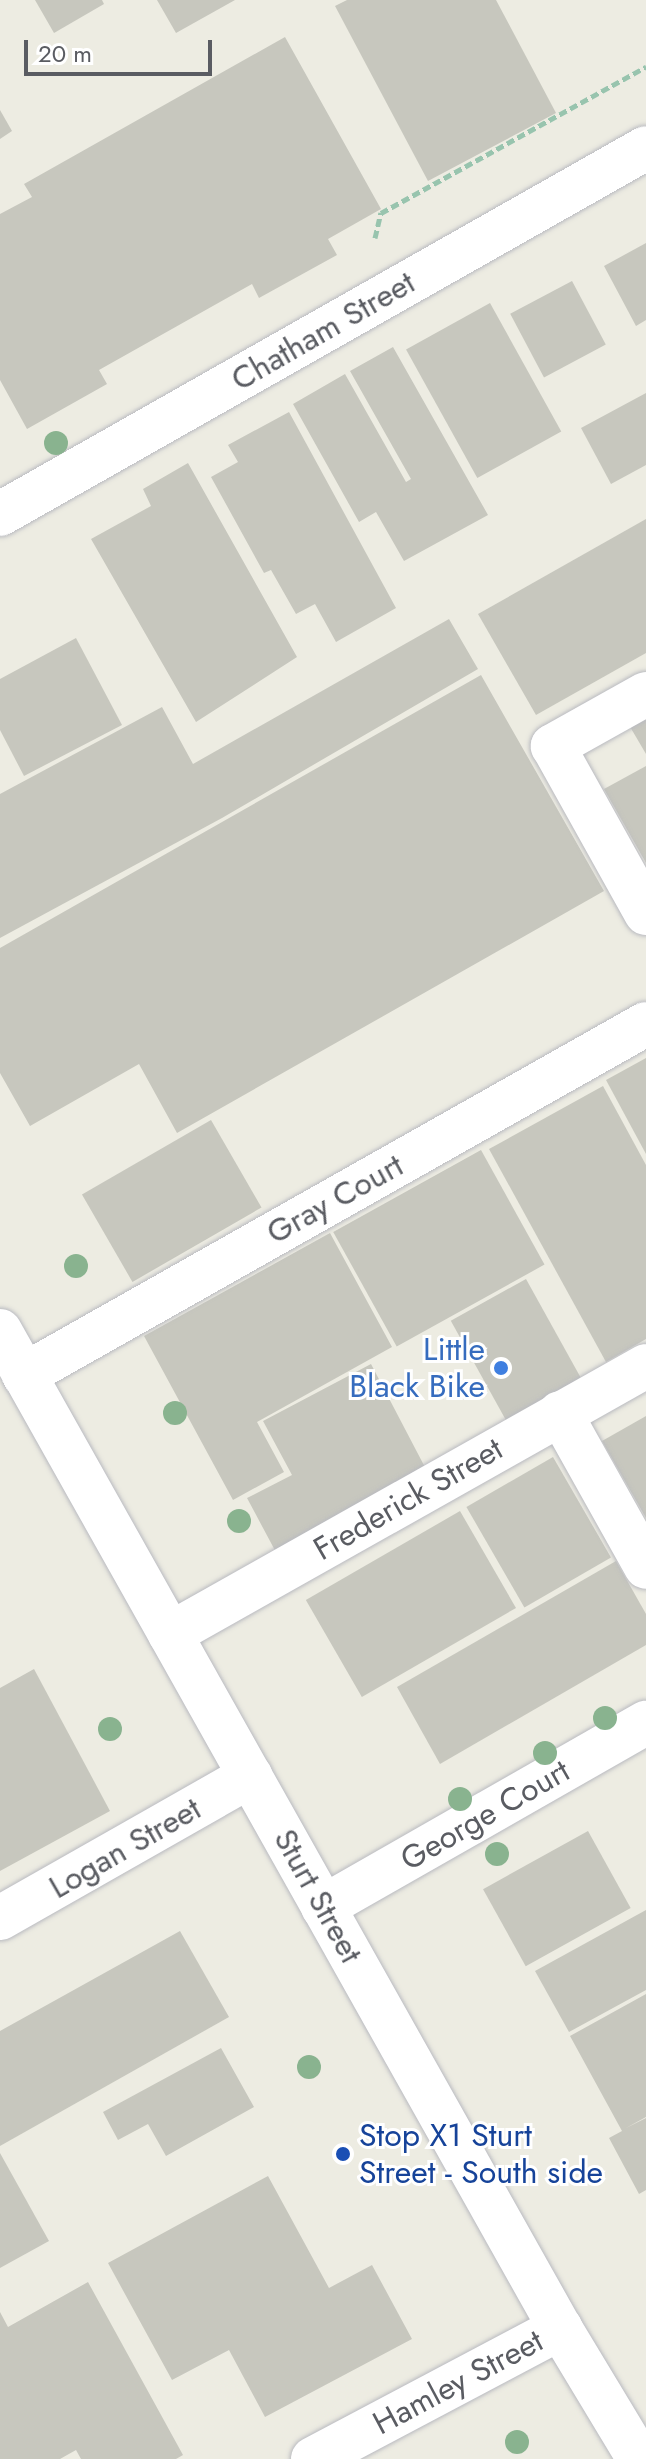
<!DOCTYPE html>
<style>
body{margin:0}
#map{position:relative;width:646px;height:2459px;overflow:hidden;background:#edece2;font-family:Jost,sans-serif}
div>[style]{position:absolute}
.building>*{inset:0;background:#c7c7be;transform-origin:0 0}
.path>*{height:5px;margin-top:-2.5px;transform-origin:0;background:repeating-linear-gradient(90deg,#98c4ae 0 8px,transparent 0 12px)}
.roads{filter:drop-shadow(0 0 2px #b9bac0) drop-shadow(0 0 2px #b9bac0)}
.minor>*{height:44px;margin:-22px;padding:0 22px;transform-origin:22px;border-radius:22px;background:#fff}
.trees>*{width:24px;height:24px;margin:-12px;border-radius:50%;background:#89b38f}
.dots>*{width:22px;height:22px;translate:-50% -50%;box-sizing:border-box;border:4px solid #fff;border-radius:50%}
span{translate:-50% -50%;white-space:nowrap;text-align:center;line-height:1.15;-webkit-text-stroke:6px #fff;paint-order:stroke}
.street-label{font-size:32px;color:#5a5c62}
.shop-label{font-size:32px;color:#366cbe}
.right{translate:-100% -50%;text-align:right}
.transit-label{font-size:32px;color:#164399}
.left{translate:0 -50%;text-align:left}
.scale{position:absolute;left:24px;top:40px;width:188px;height:36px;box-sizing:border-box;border:4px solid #5a5c62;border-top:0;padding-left:10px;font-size:24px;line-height:28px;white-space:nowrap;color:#5a5c62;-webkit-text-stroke:6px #fff;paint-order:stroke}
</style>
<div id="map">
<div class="building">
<i style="clip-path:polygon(35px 0,102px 0,104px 4px,54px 33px)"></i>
<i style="clip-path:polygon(157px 0,235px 0,176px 33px)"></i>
<i style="clip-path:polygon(347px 0,496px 0,556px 113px,428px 181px,335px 6px)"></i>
<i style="clip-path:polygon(285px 37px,381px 209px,328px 239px,337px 255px,259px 298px,252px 284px,99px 370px,107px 384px,27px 429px,0 380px,0 214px,32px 197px,24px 184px)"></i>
<i style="clip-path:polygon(0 110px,12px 131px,0 139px)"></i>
<i style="clip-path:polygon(646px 243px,646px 320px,636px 326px,604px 266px)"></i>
<i style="left:572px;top:281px;width:72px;height:70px;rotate:62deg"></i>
<i style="left:490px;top:303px;width:147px;height:96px;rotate:61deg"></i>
<i style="clip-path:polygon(393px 347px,488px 515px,404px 561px,376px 512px,359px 522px,293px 404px,345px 374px,406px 482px,411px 479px,350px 371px)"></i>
<i style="clip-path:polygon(646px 393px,646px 465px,611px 484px,581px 428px)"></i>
<i style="clip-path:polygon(289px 412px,396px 608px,336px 642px,315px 604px,296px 614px,271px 570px,264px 573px,211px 477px,238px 462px,228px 445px)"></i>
<i style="clip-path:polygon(188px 463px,297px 657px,196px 722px,91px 539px,151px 506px,143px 489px)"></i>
<i style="clip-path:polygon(646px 519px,646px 653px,536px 715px,478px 614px)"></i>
<i style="clip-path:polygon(449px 619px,478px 669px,222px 818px,0 938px,0 794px,162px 707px,193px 764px)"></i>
<i style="clip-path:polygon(76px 638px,122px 725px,24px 776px,0 730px,0 679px)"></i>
<i style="clip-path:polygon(481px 675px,604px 891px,177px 1133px,139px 1064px,30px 1126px,0 1073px,0 948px)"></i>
<i style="clip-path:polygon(646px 715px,646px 754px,629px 725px)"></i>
<i style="clip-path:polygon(646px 766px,646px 863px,604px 789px)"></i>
<i style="clip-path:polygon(646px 1058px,646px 1154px,606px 1080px)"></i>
<i style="clip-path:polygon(603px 1086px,646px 1165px,646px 1339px,606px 1362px,489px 1149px)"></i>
<i style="left:211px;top:1120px;width:101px;height:149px;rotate:60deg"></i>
<i style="left:481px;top:1150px;width:131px;height:169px;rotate:61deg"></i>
<i style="clip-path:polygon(330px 1233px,392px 1347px,257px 1422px,284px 1472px,233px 1500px,144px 1336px)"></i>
<i style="left:526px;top:1279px;width:115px;height:86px;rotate:61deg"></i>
<i style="clip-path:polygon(371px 1364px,428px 1473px,278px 1556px,247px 1498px,292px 1475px,263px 1421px)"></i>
<i style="clip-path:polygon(646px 1416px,646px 1518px,602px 1441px)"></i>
<i style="left:553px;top:1457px;width:116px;height:100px;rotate:60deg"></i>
<i style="left:460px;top:1511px;width:112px;height:178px;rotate:60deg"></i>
<i style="clip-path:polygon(616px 1561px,646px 1614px,646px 1645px,440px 1764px,397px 1687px)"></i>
<i style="clip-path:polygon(34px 1669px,110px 1811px,0 1871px,0 1688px)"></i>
<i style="left:588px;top:1831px;width:88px;height:120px;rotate:61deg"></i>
<i style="clip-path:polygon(646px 1910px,646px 1990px,569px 2032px,535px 1971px)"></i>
<i style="clip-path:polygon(180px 1931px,229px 2017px,0 2146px,0 2031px)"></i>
<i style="clip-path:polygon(646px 1994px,646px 2117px,626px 2128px,646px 2118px,646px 2190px,639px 2194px,609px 2138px,622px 2131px,570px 2036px)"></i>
<i style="clip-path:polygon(221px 2048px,254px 2107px,166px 2156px,148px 2124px,118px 2140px,103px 2112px)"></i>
<i style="clip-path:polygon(0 2153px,49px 2241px,0 2268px)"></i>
<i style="clip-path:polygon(268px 2176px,329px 2288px,372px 2265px,412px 2339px,265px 2417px,229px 2350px,172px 2380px,108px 2263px)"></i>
<i style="clip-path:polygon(88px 2282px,183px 2455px,176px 2459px,81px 2459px,76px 2450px,60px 2459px,0 2459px,0 2312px,8px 2327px)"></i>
</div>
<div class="path">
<i style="left:375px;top:238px;width:26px;rotate:-77deg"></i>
<i style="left:381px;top:213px;width:303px;rotate:-28.9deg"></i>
</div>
<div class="roads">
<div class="minor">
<i style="left:0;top:514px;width:742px;rotate:-29.53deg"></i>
<i style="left:646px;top:694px;width:107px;rotate:150.8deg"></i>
<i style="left:553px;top:746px;width:191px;rotate:60.9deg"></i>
<i style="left:0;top:1331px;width:1144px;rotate:60.68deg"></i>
<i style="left:560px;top:2328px;width:153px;rotate:58.9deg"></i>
<i style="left:24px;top:1375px;width:714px;rotate:-29.44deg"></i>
<i style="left:560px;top:1413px;width:176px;rotate:60.8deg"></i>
<i style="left:170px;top:1634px;width:546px;rotate:-29.38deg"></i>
<i style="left:323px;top:1907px;width:372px;rotate:-29.7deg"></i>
<i style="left:0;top:1918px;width:288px;rotate:-29.6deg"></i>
<i style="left:313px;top:2459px;width:280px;rotate:-27.9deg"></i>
</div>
</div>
<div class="trees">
<i style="left:56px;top:443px"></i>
<i style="left:76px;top:1266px"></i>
<i style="left:175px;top:1413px"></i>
<i style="left:239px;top:1521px"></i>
<i style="left:605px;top:1718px"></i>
<i style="left:110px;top:1729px"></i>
<i style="left:545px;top:1753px"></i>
<i style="left:460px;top:1799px"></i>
<i style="left:497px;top:1854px"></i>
<i style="left:309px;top:2067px"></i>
<i style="left:517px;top:2442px"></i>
</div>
<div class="dots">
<i style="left:501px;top:1368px;background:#3f7fe0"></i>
<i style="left:343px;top:2154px;background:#1a4fb4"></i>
</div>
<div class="street-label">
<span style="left:323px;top:331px;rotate:-30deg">Chatham Street</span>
<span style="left:335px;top:1199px;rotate:-29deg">Gray Court</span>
<span style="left:408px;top:1499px;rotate:-30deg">Frederick Street</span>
<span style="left:485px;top:1815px;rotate:-30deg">George Court</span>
<span style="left:125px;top:1848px;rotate:-30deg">Logan Street</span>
<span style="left:318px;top:1896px;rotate:61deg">Sturt Street</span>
<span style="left:458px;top:2382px;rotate:-28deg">Hamley Street</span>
</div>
<div class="shop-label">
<span class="right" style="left:485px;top:1368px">Little<br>Black Bike</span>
</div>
<div class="transit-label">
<span class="left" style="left:359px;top:2154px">Stop X1 Sturt<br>Street - South side</span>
</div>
<div class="scale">20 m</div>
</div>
